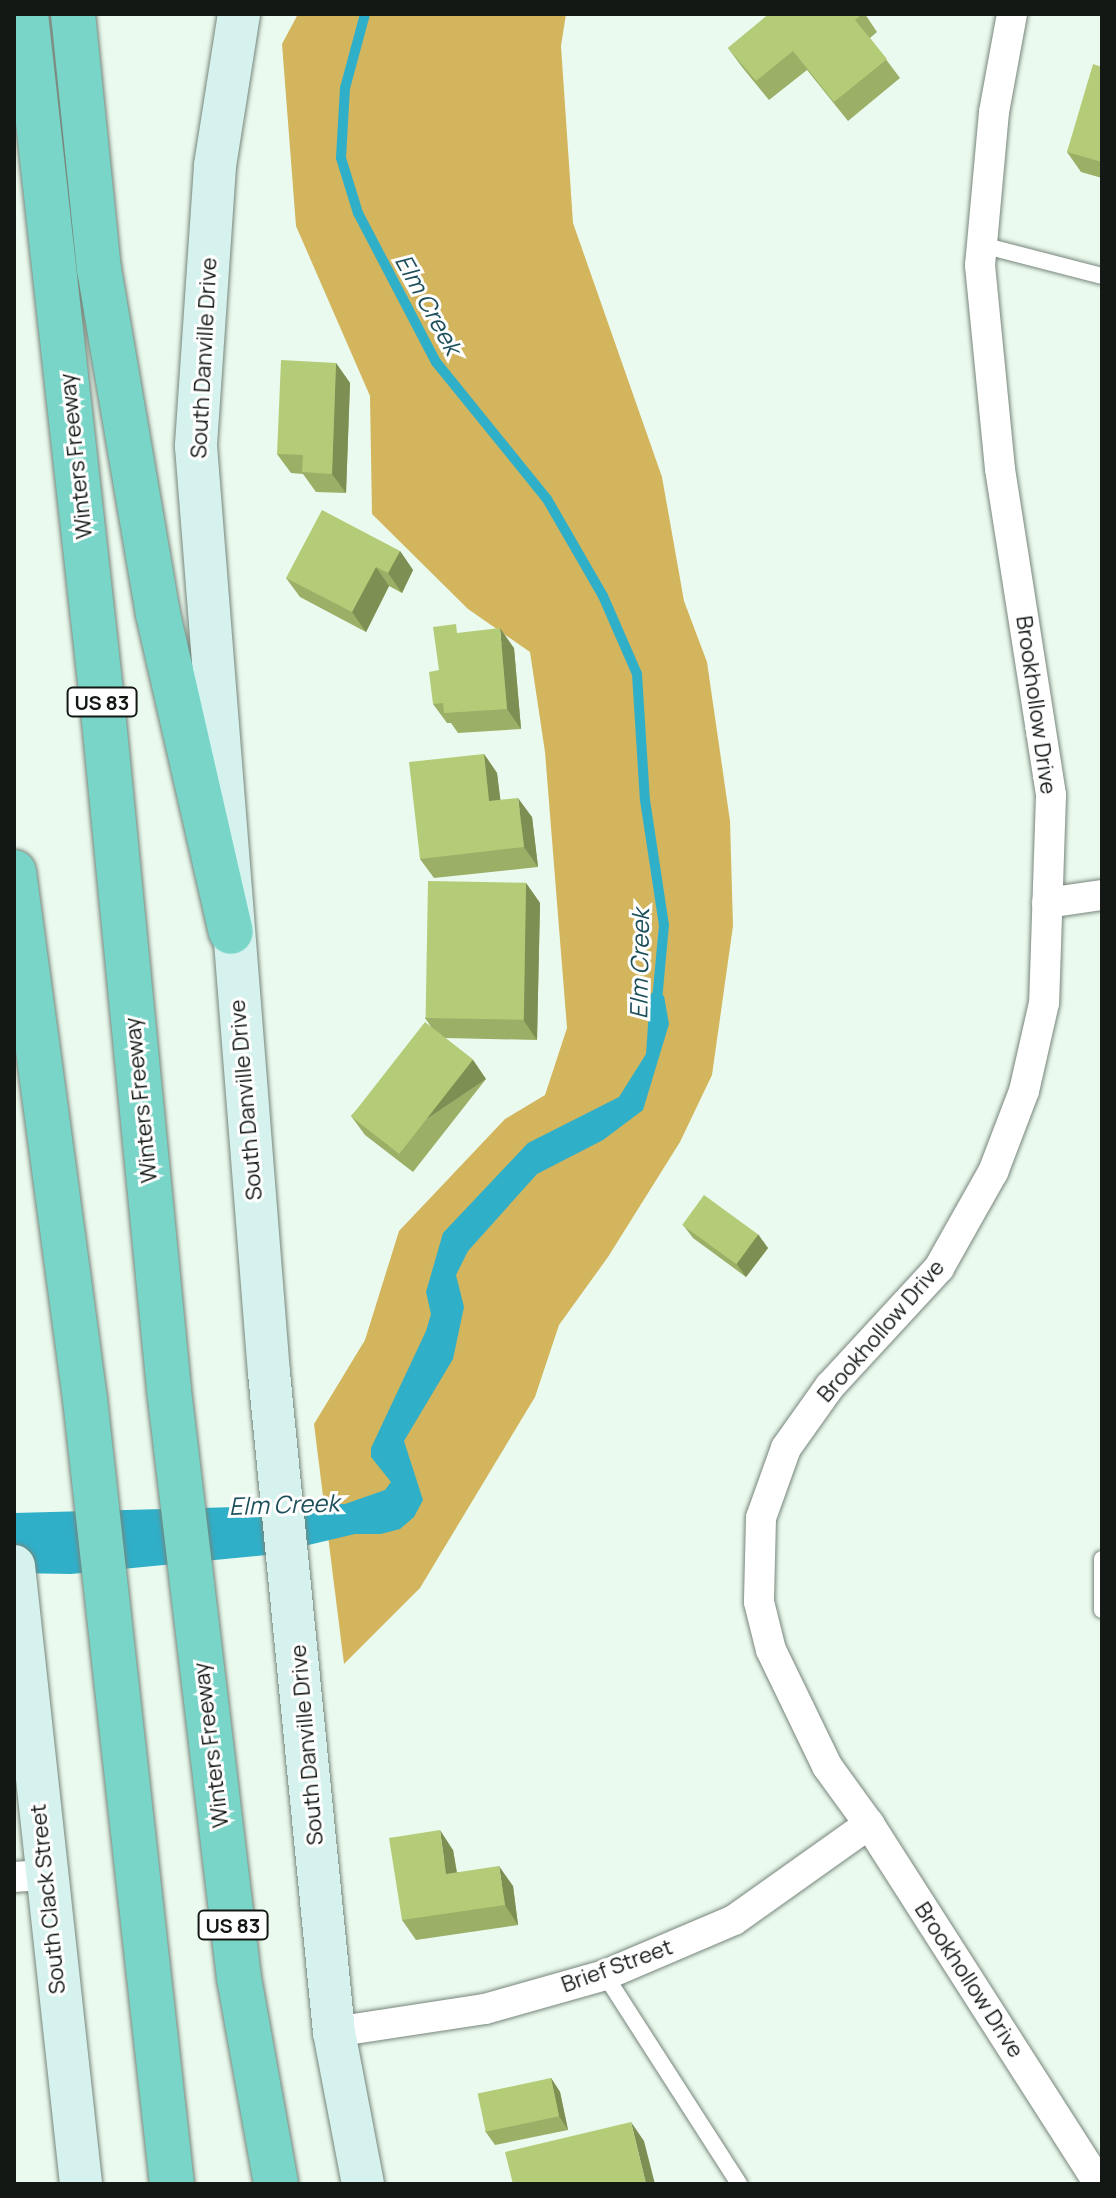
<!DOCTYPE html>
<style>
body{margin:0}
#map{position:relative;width:1116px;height:2198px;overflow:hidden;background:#ebfaee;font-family:Manrope,sans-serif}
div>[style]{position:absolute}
.forest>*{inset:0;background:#d3b55e}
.water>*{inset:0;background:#30afc9}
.stream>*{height:10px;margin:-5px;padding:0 5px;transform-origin:5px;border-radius:5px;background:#30afc9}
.roads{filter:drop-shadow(0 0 2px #77857b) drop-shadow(0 0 2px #77857b)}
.service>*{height:16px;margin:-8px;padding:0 8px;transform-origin:8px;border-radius:8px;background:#fff}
.minor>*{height:30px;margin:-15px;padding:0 15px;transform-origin:15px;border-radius:15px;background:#fff}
.secondary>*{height:42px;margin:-21px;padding:0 21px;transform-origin:21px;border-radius:21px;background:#d6f2ee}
.motorway>*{height:44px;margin:-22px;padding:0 22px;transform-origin:22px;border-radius:22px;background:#78d5c8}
.wall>*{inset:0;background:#9baf67}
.shaded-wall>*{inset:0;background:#7e8f54;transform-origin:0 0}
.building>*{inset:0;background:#b4cc78;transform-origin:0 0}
span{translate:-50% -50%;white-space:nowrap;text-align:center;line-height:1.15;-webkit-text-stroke:6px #fff;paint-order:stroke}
.shield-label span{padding:2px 6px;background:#fff;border:2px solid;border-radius:6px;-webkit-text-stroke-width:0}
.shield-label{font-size:20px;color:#131814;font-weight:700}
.street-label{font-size:22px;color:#131814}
.water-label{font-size:24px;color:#1c4f5a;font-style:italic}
.frame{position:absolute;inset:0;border:16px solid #131814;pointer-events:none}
</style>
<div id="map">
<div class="forest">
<i style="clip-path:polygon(298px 14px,566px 14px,561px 46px,573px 223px,662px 477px,684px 601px,707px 662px,730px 821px,733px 926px,712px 1075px,680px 1142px,608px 1257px,559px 1325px,535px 1397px,420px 1588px,344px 1664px,314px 1424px,365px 1340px,399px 1231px,505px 1119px,545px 1095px,567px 1028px,545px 752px,530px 652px,468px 609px,372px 514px,370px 396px,296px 226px,282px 44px)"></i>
</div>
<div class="water">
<i style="clip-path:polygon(655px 990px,664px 996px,669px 1024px,643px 1110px,603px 1140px,537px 1174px,468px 1251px,456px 1275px,464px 1307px,453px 1359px,404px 1441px,423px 1500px,414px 1517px,400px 1529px,381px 1534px,355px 1534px,266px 1555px,71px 1574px,14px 1573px,14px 1513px,345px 1504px,385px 1490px,391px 1482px,371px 1457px,371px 1448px,426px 1331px,431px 1314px,426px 1292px,443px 1233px,528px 1143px,619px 1097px,646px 1054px,650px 995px)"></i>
</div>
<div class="stream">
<i style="left:365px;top:14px;width:77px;rotate:105.1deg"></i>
<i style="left:345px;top:88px;width:70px;rotate:93.3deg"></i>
<i style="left:341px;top:158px;width:58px;rotate:72.8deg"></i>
<i style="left:358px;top:213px;width:168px;rotate:62.4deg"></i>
<i style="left:436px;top:362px;width:176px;rotate:51deg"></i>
<i style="left:547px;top:499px;width:112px;rotate:60deg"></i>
<i style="left:603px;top:596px;width:85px;rotate:66.4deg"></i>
<i style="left:637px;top:674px;width:126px;rotate:86.4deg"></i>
<i style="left:645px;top:800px;width:126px;rotate:81.4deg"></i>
<i style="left:664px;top:925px;width:76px;rotate:95.3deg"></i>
</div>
<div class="roads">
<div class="service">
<i style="left:982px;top:245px;width:124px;rotate:14.5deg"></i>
<i style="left:1102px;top:1559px;width:51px;rotate:90deg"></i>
<i style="left:605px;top:1975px;width:248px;rotate:57.3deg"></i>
</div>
<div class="minor">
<i style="left:1012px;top:14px;width:100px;rotate:100.4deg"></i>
<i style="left:994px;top:112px;width:154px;rotate:95.2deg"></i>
<i style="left:980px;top:265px;width:205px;rotate:84.4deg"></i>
<i style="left:1000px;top:469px;width:330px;rotate:81.1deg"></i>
<i style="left:1051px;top:795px;width:208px;rotate:91.9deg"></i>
<i style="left:1044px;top:1003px;width:90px;rotate:102.8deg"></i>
<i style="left:1024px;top:1091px;width:87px;rotate:110.9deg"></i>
<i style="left:993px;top:1172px;width:110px;rotate:119.4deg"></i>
<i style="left:939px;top:1268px;width:161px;rotate:132.7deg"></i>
<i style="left:830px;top:1386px;width:76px;rotate:125.4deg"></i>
<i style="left:786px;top:1448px;width:74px;rotate:109.7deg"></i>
<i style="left:761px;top:1518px;width:84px;rotate:91.4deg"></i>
<i style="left:759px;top:1602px;width:49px;rotate:76deg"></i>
<i style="left:771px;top:1650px;width:129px;rotate:64.2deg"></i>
<i style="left:827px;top:1766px;width:72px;rotate:54.1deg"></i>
<i style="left:869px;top:1824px;width:427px;rotate:57.4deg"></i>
<i style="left:1047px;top:903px;width:56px;rotate:-8.3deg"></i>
<i style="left:14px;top:1877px;width:30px;rotate:-4deg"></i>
<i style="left:334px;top:2032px;width:153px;rotate:-8.7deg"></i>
<i style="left:485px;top:2009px;width:125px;rotate:-15.8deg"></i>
<i style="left:605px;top:1975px;width:140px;rotate:-23.1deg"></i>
<i style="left:734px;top:1920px;width:166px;rotate:-35.4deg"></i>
</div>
<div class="secondary">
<i style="left:239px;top:14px;width:154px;rotate:99deg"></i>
<i style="left:215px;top:166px;width:281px;rotate:93.9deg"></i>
<i style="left:196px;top:446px;width:930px;rotate:85.5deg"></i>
<i style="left:269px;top:1373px;width:662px;rotate:84.37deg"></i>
<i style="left:334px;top:2032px;width:155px;rotate:79.2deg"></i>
<i style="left:14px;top:1566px;width:622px;rotate:83.81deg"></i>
</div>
<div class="motorway">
<i style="left:26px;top:14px;width:690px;rotate:83.68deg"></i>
<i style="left:102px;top:700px;width:693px;rotate:84.45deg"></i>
<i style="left:169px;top:1390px;width:592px;rotate:83.21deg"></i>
<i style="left:239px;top:1978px;width:209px;rotate:79.8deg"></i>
<i style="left:73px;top:14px;width:256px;rotate:84.2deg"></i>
<i style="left:99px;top:269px;width:350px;rotate:80.3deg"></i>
<i style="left:158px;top:614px;width:326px;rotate:77.1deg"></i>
<i style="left:14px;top:872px;width:532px;rotate:82.33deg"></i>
<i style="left:85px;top:1399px;width:790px;rotate:83.68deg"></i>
</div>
</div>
<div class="wall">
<i style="clip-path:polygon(769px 14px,865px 14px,877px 32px,870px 38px,900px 78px,848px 121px,807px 70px,769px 100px,742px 67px,728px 48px)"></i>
<i style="clip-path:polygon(1102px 67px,1102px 178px,1081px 172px,1067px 152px)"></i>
<i style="clip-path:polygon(336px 363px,350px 383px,346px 493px,316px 492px,303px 474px,291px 473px,277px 454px)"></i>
<i style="clip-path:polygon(400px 551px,413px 570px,402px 593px,389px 586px,366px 632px,300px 597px,286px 578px)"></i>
<i style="clip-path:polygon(462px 633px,514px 648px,521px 729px,458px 733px,451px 723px,447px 723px,433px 704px,439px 670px)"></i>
<i style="clip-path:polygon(484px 754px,497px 773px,500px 800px,532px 817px,538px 867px,434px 878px,420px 859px)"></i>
<i style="clip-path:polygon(526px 883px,540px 903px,537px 1040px,445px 1038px,473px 1060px,486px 1079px,413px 1172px,365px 1135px,351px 1116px,432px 1028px,425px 1018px)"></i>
<i style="clip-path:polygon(683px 1225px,768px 1248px,746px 1277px,693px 1238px)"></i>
<i style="clip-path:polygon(453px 1850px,457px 1872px,513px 1886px,518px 1925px,416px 1940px,402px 1920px)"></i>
<i style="clip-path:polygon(551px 2078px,560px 2092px,568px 2130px,495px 2145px,485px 2131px)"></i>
</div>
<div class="shaded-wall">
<i style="clip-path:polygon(336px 363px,350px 383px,346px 493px,332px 474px)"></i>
<i style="clip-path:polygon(400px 551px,413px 570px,402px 593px,388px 573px)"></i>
<i style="clip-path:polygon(376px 567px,389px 586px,366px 632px,352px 612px)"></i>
<i style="clip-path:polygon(500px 628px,514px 648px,521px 729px,507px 709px)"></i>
<i style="clip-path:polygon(484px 754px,497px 773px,503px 820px,489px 801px)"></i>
<i style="clip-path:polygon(518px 798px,532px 817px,538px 867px,524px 847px)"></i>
<i style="clip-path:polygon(526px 883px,540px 903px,537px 1040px,524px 1021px)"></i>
<i style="left:473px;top:1060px;width:23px;height:119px;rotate:56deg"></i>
<i style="clip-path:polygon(758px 1234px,768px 1248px,746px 1277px,736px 1263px)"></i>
<i style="clip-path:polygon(440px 1830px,453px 1850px,460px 1893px,446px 1874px)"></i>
<i style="clip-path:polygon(499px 1866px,513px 1886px,518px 1925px,505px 1905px)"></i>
<i style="clip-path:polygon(551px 2078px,560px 2092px,568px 2130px,559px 2116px)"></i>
<i style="clip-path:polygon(631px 2122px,644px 2141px,655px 2184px,646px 2184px)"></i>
</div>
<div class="building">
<i style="clip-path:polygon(769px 14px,862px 14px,855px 20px,887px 59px,834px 102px,793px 51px,756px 81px,728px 48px)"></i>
<i style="clip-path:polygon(1093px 64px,1102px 67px,1102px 162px,1067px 152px)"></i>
<i style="clip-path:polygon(281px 360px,336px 363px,332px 474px,302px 472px,303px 455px,277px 454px)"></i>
<i style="clip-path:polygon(322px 510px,400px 551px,388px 573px,376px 567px,352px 612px,286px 578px)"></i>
<i style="clip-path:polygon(456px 624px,457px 633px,500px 628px,507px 709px,444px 713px,443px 703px,433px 704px,429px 672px,439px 670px,433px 627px)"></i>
<i style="clip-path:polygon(484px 754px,489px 801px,518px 798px,524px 847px,420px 859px,409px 762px)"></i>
<i style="left:428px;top:881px;width:98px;height:137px;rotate:1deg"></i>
<i style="left:425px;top:1022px;width:61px;height:120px;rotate:38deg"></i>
<i style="left:704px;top:1195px;width:67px;height:37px;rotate:36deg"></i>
<i style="clip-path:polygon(440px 1830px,446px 1874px,499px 1866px,505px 1905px,402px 1920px,389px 1838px)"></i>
<i style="left:551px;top:2078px;width:39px;height:75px;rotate:78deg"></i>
<i style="clip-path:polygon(631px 2122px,646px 2184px,513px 2184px,505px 2152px)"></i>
</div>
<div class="shield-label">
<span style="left:102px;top:702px">US 83</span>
<span style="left:233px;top:1925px">US 83</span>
</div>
<div class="street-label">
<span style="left:204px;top:358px;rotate:-87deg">South Danville Drive</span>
<span style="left:76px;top:456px;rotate:-96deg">Winters Freeway</span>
<span style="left:1036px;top:705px;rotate:82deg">Brookhollow Drive</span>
<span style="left:141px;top:1100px;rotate:-96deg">Winters Freeway</span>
<span style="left:246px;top:1100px;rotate:-95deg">South Danville Drive</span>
<span style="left:881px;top:1331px;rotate:-49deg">Brookhollow Drive</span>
<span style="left:211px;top:1745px;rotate:-97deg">Winters Freeway</span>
<span style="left:307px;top:1745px;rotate:-95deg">South Danville Drive</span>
<span style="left:48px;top:1899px;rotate:-96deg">South Clack Street</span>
<span style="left:617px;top:1966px;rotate:-20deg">Brief Street</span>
<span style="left:969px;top:1980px;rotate:57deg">Brookhollow Drive</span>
</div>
<div class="water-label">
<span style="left:429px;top:304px;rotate:61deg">Elm Creek</span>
<span style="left:639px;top:964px;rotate:-89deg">Elm Creek</span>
<span style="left:284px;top:1504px;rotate:-2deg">Elm Creek</span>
</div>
<div class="frame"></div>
</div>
